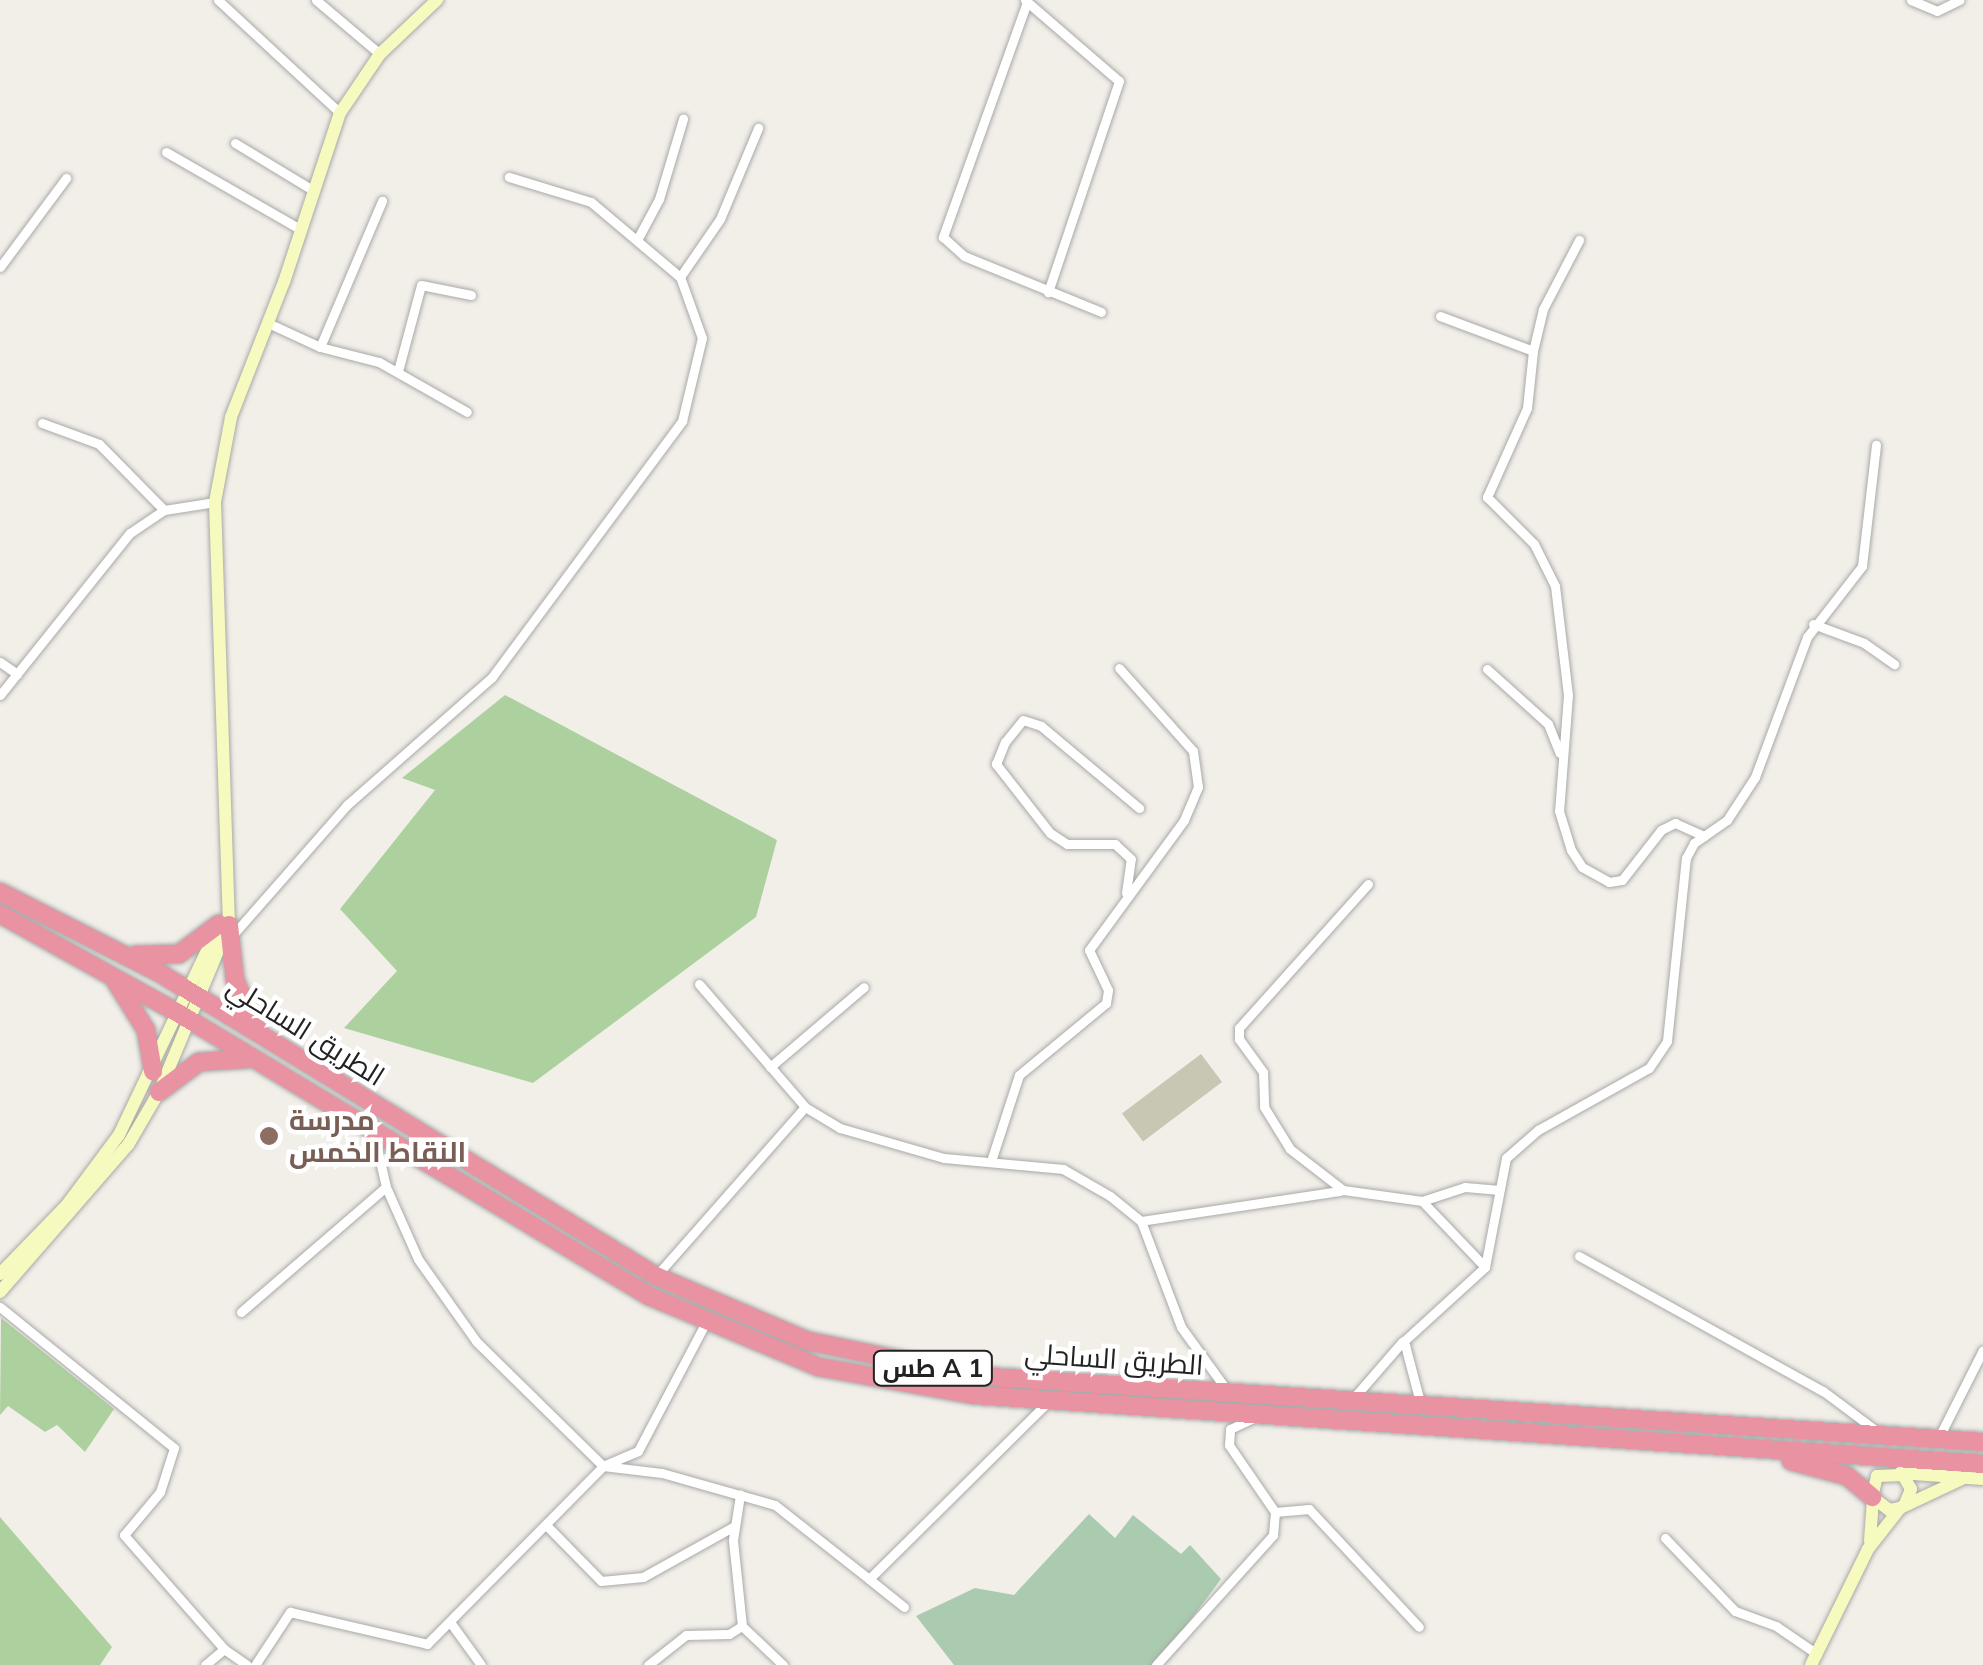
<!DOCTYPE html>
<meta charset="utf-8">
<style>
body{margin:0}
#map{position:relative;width:1983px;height:1665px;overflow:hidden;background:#f2efe9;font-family:Mulish,Cairo,sans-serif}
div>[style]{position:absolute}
.construction>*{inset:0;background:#c7c7b4;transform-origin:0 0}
.forest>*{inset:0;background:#add19e}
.cemetery>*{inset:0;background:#aacbaf}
.roads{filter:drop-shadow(0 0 2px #a9a9a9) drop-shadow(0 0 2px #a9a9a9)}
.street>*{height:9px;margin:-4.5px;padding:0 4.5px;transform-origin:4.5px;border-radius:4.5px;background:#fff}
.secondary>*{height:12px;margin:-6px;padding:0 6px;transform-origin:6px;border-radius:6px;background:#f7fabf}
.highway>*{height:18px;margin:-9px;padding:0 9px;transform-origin:9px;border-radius:9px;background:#e892a2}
.dots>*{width:28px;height:28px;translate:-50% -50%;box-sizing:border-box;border:5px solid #fff;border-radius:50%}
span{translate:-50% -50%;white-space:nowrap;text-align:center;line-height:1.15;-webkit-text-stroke:9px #fff;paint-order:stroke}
.shield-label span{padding:2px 8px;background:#fff;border:2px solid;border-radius:8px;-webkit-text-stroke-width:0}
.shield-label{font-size:25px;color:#222;font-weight:700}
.street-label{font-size:28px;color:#222}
.education-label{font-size:28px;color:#785e54;font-weight:700}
.left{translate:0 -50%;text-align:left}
</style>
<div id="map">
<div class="construction">
<i style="left:1201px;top:1054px;width:35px;height:99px;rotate:53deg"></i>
</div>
<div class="forest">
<i style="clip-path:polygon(505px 695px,777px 840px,756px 917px,533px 1083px,344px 1028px,397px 971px,340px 909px,435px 790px,402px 778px)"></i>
<i style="clip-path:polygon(1px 1318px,114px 1409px,85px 1452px,57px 1425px,45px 1432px,8px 1406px,0 1415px)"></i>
<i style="clip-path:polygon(0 1517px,112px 1647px,100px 1665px,0 1665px)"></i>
</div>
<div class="cemetery">
<i style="clip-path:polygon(1089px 1514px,1115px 1538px,1133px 1515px,1181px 1554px,1190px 1545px,1221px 1579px,1157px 1665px,954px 1665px,916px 1616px,975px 1588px,1014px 1595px)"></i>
</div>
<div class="roads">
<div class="street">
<i style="left:218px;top:0;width:166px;rotate:42.8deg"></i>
<i style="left:316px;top:0;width:84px;rotate:40.2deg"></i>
<i style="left:1025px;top:0;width:124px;rotate:40.8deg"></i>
<i style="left:1119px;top:81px;width:223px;rotate:108.6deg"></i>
<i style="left:1911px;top:0;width:28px;rotate:23deg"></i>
<i style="left:1937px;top:11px;width:25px;rotate:-26deg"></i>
<i style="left:1027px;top:2px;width:250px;rotate:109.7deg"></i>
<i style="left:943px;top:237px;width:28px;rotate:42deg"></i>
<i style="left:964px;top:256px;width:148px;rotate:22.2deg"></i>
<i style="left:235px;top:143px;width:89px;rotate:31.2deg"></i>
<i style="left:166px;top:152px;width:155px;rotate:29.9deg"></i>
<i style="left:637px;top:240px;width:47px;rotate:-61.8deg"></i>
<i style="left:659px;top:199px;width:84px;rotate:-73.3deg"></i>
<i style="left:0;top:267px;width:111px;rotate:-53.4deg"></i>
<i style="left:680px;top:277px;width:70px;rotate:-55.4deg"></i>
<i style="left:720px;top:219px;width:99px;rotate:-67.3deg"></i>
<i style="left:1440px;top:316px;width:99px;rotate:20.6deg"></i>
<i style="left:1533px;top:351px;width:57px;rotate:96deg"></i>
<i style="left:1527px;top:408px;width:98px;rotate:114.2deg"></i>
<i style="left:1487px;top:497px;width:66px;rotate:45deg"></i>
<i style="left:1534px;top:544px;width:47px;rotate:63.4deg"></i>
<i style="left:1555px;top:586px;width:110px;rotate:83.2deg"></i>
<i style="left:1568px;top:695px;width:116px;rotate:94.4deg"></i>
<i style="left:1559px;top:811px;width:41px;rotate:72.9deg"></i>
<i style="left:1571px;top:850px;width:20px;rotate:57deg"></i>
<i style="left:1582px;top:867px;width:31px;rotate:29deg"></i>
<i style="left:1609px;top:882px;width:13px;rotate:-9deg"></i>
<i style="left:1622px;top:880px;width:63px;rotate:-52deg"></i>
<i style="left:1661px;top:830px;width:16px;rotate:-27deg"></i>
<i style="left:1675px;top:823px;width:32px;rotate:24deg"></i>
<i style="left:268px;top:323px;width:57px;rotate:24.8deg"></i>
<i style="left:320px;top:347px;width:61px;rotate:14.3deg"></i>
<i style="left:379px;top:362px;width:101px;rotate:29.6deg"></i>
<i style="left:320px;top:347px;width:159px;rotate:-67deg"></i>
<i style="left:1533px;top:351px;width:43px;rotate:-76.6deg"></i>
<i style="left:1543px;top:309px;width:78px;rotate:-62.4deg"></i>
<i style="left:398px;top:371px;width:89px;rotate:-75deg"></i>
<i style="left:421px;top:285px;width:51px;rotate:11.3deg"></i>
<i style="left:42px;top:423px;width:61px;rotate:20.2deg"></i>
<i style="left:99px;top:444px;width:93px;rotate:45.4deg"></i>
<i style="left:1813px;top:624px;width:54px;rotate:20.4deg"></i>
<i style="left:1864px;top:643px;width:37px;rotate:35deg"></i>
<i style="left:0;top:662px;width:21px;rotate:35deg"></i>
<i style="left:1487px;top:669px;width:82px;rotate:42deg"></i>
<i style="left:1548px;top:724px;width:31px;rotate:68deg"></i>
<i style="left:0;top:695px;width:208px;rotate:-51.3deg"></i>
<i style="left:130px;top:533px;width:41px;rotate:-34.1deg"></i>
<i style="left:164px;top:510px;width:52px;rotate:-8.9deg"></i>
<i style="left:1368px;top:884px;width:193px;rotate:131.9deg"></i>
<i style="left:1239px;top:1028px;width:11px;rotate:90deg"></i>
<i style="left:1239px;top:1039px;width:41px;rotate:54deg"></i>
<i style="left:1263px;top:1072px;width:35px;rotate:88deg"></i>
<i style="left:1264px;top:1107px;width:49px;rotate:58.2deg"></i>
<i style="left:1290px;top:1149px;width:67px;rotate:37.7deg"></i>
<i style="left:1343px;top:1190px;width:80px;rotate:7.9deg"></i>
<i style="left:1422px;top:1201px;width:45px;rotate:-18deg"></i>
<i style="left:1465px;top:1187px;width:32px;rotate:5deg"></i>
<i style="left:1126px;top:893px;width:34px;rotate:-82deg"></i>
<i style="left:1131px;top:859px;width:22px;rotate:-137deg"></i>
<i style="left:1115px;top:844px;width:48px;rotate:180deg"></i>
<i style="left:1067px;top:844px;width:20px;rotate:-147deg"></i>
<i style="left:1050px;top:833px;width:88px;rotate:-128deg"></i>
<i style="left:996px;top:764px;width:24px;rotate:-68deg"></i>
<i style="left:1005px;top:742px;width:28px;rotate:-51deg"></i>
<i style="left:1023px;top:720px;width:19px;rotate:18deg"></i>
<i style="left:1041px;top:726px;width:128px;rotate:39.9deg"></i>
<i style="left:231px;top:937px;width:176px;rotate:-48.7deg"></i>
<i style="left:347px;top:805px;width:193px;rotate:-41.4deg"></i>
<i style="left:492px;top:677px;width:319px;rotate:-53.4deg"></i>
<i style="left:682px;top:421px;width:85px;rotate:-76.5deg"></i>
<i style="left:702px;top:338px;width:65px;rotate:-109.8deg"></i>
<i style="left:680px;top:277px;width:116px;rotate:-139.9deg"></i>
<i style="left:591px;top:202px;width:86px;rotate:-163deg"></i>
<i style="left:699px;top:984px;width:162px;rotate:49.2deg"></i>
<i style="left:805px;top:1107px;width:41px;rotate:31deg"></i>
<i style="left:840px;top:1128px;width:108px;rotate:16.1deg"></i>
<i style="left:944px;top:1158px;width:120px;rotate:5.3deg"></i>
<i style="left:1063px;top:1169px;width:54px;rotate:29.9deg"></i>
<i style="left:1110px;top:1196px;width:40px;rotate:39deg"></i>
<i style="left:1141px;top:1221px;width:113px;rotate:69.3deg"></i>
<i style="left:1181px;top:1327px;width:82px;rotate:54deg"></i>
<i style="left:770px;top:1067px;width:123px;rotate:-40.4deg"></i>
<i style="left:992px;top:1158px;width:87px;rotate:-72deg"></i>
<i style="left:1019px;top:1075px;width:113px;rotate:-39.6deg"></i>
<i style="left:1106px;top:1003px;width:13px;rotate:-81deg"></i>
<i style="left:1108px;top:990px;width:44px;rotate:-115.4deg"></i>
<i style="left:1089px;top:950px;width:161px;rotate:-53.8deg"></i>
<i style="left:1184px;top:820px;width:36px;rotate:-67deg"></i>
<i style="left:1198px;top:787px;width:36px;rotate:-98deg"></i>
<i style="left:1193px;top:751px;width:111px;rotate:-131.7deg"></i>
<i style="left:1422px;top:1201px;width:91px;rotate:46.3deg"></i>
<i style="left:1141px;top:1221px;width:201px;rotate:-8.6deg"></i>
<i style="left:1579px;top:1256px;width:279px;rotate:29deg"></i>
<i style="left:1823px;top:1391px;width:69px;rotate:36.7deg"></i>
<i style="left:656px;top:1276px;width:225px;rotate:-48.6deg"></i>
<i style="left:0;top:1307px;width:224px;rotate:39deg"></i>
<i style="left:174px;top:1448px;width:46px;rotate:107.7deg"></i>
<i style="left:160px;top:1492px;width:56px;rotate:129.9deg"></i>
<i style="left:124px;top:1535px;width:152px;rotate:48.7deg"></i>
<i style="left:241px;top:1312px;width:191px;rotate:-40.8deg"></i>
<i style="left:386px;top:1187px;width:53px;rotate:-103deg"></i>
<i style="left:706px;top:1322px;width:146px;rotate:117.8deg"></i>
<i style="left:638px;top:1451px;width:38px;rotate:157deg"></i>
<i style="left:603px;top:1466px;width:59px;rotate:6.8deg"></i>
<i style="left:662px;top:1473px;width:81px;rotate:15.8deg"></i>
<i style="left:1351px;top:1401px;width:79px;rotate:-49.1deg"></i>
<i style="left:1421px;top:1406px;width:67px;rotate:-104.7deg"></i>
<i style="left:1404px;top:1341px;width:110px;rotate:-42.4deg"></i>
<i style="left:1485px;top:1267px;width:111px;rotate:-79.1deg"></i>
<i style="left:1506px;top:1158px;width:43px;rotate:-41.2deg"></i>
<i style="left:1538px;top:1130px;width:127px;rotate:-29.2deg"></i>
<i style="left:1649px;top:1068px;width:32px;rotate:-56deg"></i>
<i style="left:1667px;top:1041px;width:184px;rotate:-84.1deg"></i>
<i style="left:1686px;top:858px;width:17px;rotate:-62deg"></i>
<i style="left:1694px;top:843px;width:40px;rotate:-34.9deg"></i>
<i style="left:1727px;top:820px;width:51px;rotate:-56.9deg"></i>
<i style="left:1755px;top:777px;width:149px;rotate:-69.6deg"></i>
<i style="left:1807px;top:637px;width:90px;rotate:-52.2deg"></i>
<i style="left:1862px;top:566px;width:122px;rotate:-83.4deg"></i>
<i style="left:1939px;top:1437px;width:97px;rotate:-63.2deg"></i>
<i style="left:1275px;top:1512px;width:34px;rotate:-5deg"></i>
<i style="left:1309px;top:1509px;width:161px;rotate:47deg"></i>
<i style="left:546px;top:1525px;width:78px;rotate:45.5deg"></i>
<i style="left:601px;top:1581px;width:42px;rotate:-5.4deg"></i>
<i style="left:643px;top:1577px;width:103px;rotate:-29.1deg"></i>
<i style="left:1665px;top:1538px;width:101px;rotate:46.2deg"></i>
<i style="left:1735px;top:1611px;width:44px;rotate:20.1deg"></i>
<i style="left:1776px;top:1626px;width:50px;rotate:34.3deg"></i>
<i style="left:904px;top:1607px;width:45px;rotate:-141.3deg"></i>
<i style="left:869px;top:1579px;width:250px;rotate:-44.7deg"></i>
<i style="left:450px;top:1622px;width:53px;rotate:54.2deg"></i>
<i style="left:742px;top:1626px;width:57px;rotate:43.6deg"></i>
<i style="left:205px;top:1665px;width:25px;rotate:-40deg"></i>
<i style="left:224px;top:1649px;width:28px;rotate:35deg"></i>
<i style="left:255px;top:1665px;width:64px;rotate:-56.6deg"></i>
<i style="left:290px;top:1612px;width:141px;rotate:13.1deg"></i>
<i style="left:427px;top:1644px;width:250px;rotate:-45.3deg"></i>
<i style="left:603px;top:1466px;width:178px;rotate:-135.5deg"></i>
<i style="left:476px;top:1341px;width:100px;rotate:-125.3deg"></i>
<i style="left:418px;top:1259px;width:79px;rotate:-114deg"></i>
<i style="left:648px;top:1665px;width:48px;rotate:-38.3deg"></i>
<i style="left:686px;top:1635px;width:43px;rotate:-1.3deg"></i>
<i style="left:729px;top:1634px;width:15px;rotate:-32deg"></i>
<i style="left:742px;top:1626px;width:86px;rotate:-96deg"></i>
<i style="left:733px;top:1540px;width:46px;rotate:-81.2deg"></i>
<i style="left:740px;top:1495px;width:36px;rotate:16deg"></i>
<i style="left:775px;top:1505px;width:120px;rotate:38.2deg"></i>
<i style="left:1156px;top:1665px;width:175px;rotate:-48deg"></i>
<i style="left:1273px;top:1535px;width:23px;rotate:-85deg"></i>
<i style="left:1275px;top:1512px;width:81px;rotate:-124.5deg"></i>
<i style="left:1229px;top:1445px;width:16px;rotate:-86deg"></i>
<i style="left:1230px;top:1429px;width:26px;rotate:-25deg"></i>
</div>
<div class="secondary">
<i style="left:0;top:1274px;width:95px;rotate:-45.9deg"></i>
<i style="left:66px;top:1206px;width:89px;rotate:-53.3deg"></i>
<i style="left:119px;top:1135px;width:233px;rotate:-64.5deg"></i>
<i style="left:0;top:1292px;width:195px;rotate:-49deg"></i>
<i style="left:128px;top:1145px;width:61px;rotate:-59.7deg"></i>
<i style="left:159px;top:1092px;width:181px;rotate:-67.3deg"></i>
<i style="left:229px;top:925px;width:423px;rotate:-91.9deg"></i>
<i style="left:215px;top:502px;width:86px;rotate:-79.3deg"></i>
<i style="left:231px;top:417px;width:145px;rotate:-68.6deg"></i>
<i style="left:284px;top:282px;width:178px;rotate:-71.7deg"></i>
<i style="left:340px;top:113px;width:71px;rotate:-55.9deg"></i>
<i style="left:380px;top:54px;width:79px;rotate:-43.5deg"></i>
<i style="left:1900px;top:1473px;width:83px;rotate:4.1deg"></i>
<i style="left:1905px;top:1504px;width:16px;rotate:-68deg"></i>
<i style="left:1911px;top:1489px;width:16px;rotate:-120deg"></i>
<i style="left:1903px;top:1475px;width:26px;rotate:178deg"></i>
<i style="left:1877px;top:1476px;width:22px;rotate:103deg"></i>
<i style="left:1872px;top:1497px;width:21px;rotate:37deg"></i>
<i style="left:1889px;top:1510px;width:11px;rotate:-10deg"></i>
<i style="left:1900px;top:1508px;width:68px;rotate:-25.1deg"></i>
<i style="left:1870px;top:1541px;width:42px;rotate:-85.9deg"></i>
<i style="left:1811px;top:1665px;width:129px;rotate:-63.8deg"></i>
<i style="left:1868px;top:1549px;width:53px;rotate:-51.8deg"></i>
</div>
<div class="highway">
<i style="left:0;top:892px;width:177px;rotate:26.9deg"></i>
<i style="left:158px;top:972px;width:583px;rotate:31.4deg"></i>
<i style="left:656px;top:1276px;width:165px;rotate:23.2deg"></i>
<i style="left:808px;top:1341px;width:173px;rotate:11.7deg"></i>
<i style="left:977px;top:1376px;width:1008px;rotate:3.75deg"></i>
<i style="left:0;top:914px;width:204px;rotate:29.1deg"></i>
<i style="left:178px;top:1013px;width:549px;rotate:31deg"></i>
<i style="left:649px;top:1296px;width:184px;rotate:22.7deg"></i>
<i style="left:819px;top:1367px;width:158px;rotate:10.2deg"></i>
<i style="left:974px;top:1395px;width:1011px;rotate:3.91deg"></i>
<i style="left:229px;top:925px;width:55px;rotate:83.8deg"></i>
<i style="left:235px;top:980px;width:54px;rotate:65.8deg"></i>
<i style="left:135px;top:955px;width:44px;rotate:-1.3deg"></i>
<i style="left:179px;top:954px;width:50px;rotate:-36.9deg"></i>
<i style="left:116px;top:982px;width:57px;rotate:58deg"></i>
<i style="left:146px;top:1030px;width:42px;rotate:80.3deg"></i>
<i style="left:159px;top:1092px;width:50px;rotate:-36.9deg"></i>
<i style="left:199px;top:1062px;width:48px;rotate:-3.6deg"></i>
<i style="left:1791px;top:1461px;width:58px;rotate:15deg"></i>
<i style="left:1847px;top:1476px;width:33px;rotate:40deg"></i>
</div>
</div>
<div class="dots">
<i style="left:269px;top:1136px;background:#8d6e63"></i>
</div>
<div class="shield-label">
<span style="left:933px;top:1368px">طس A 1</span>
</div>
<div class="street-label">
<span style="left:306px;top:1031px;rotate:32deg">الطريق الساحلي</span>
<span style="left:1114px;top:1359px;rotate:4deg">الطريق الساحلي</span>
</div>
<div class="education-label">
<span class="left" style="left:289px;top:1136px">مدرسة<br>النقاط الخمس</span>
</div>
</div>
